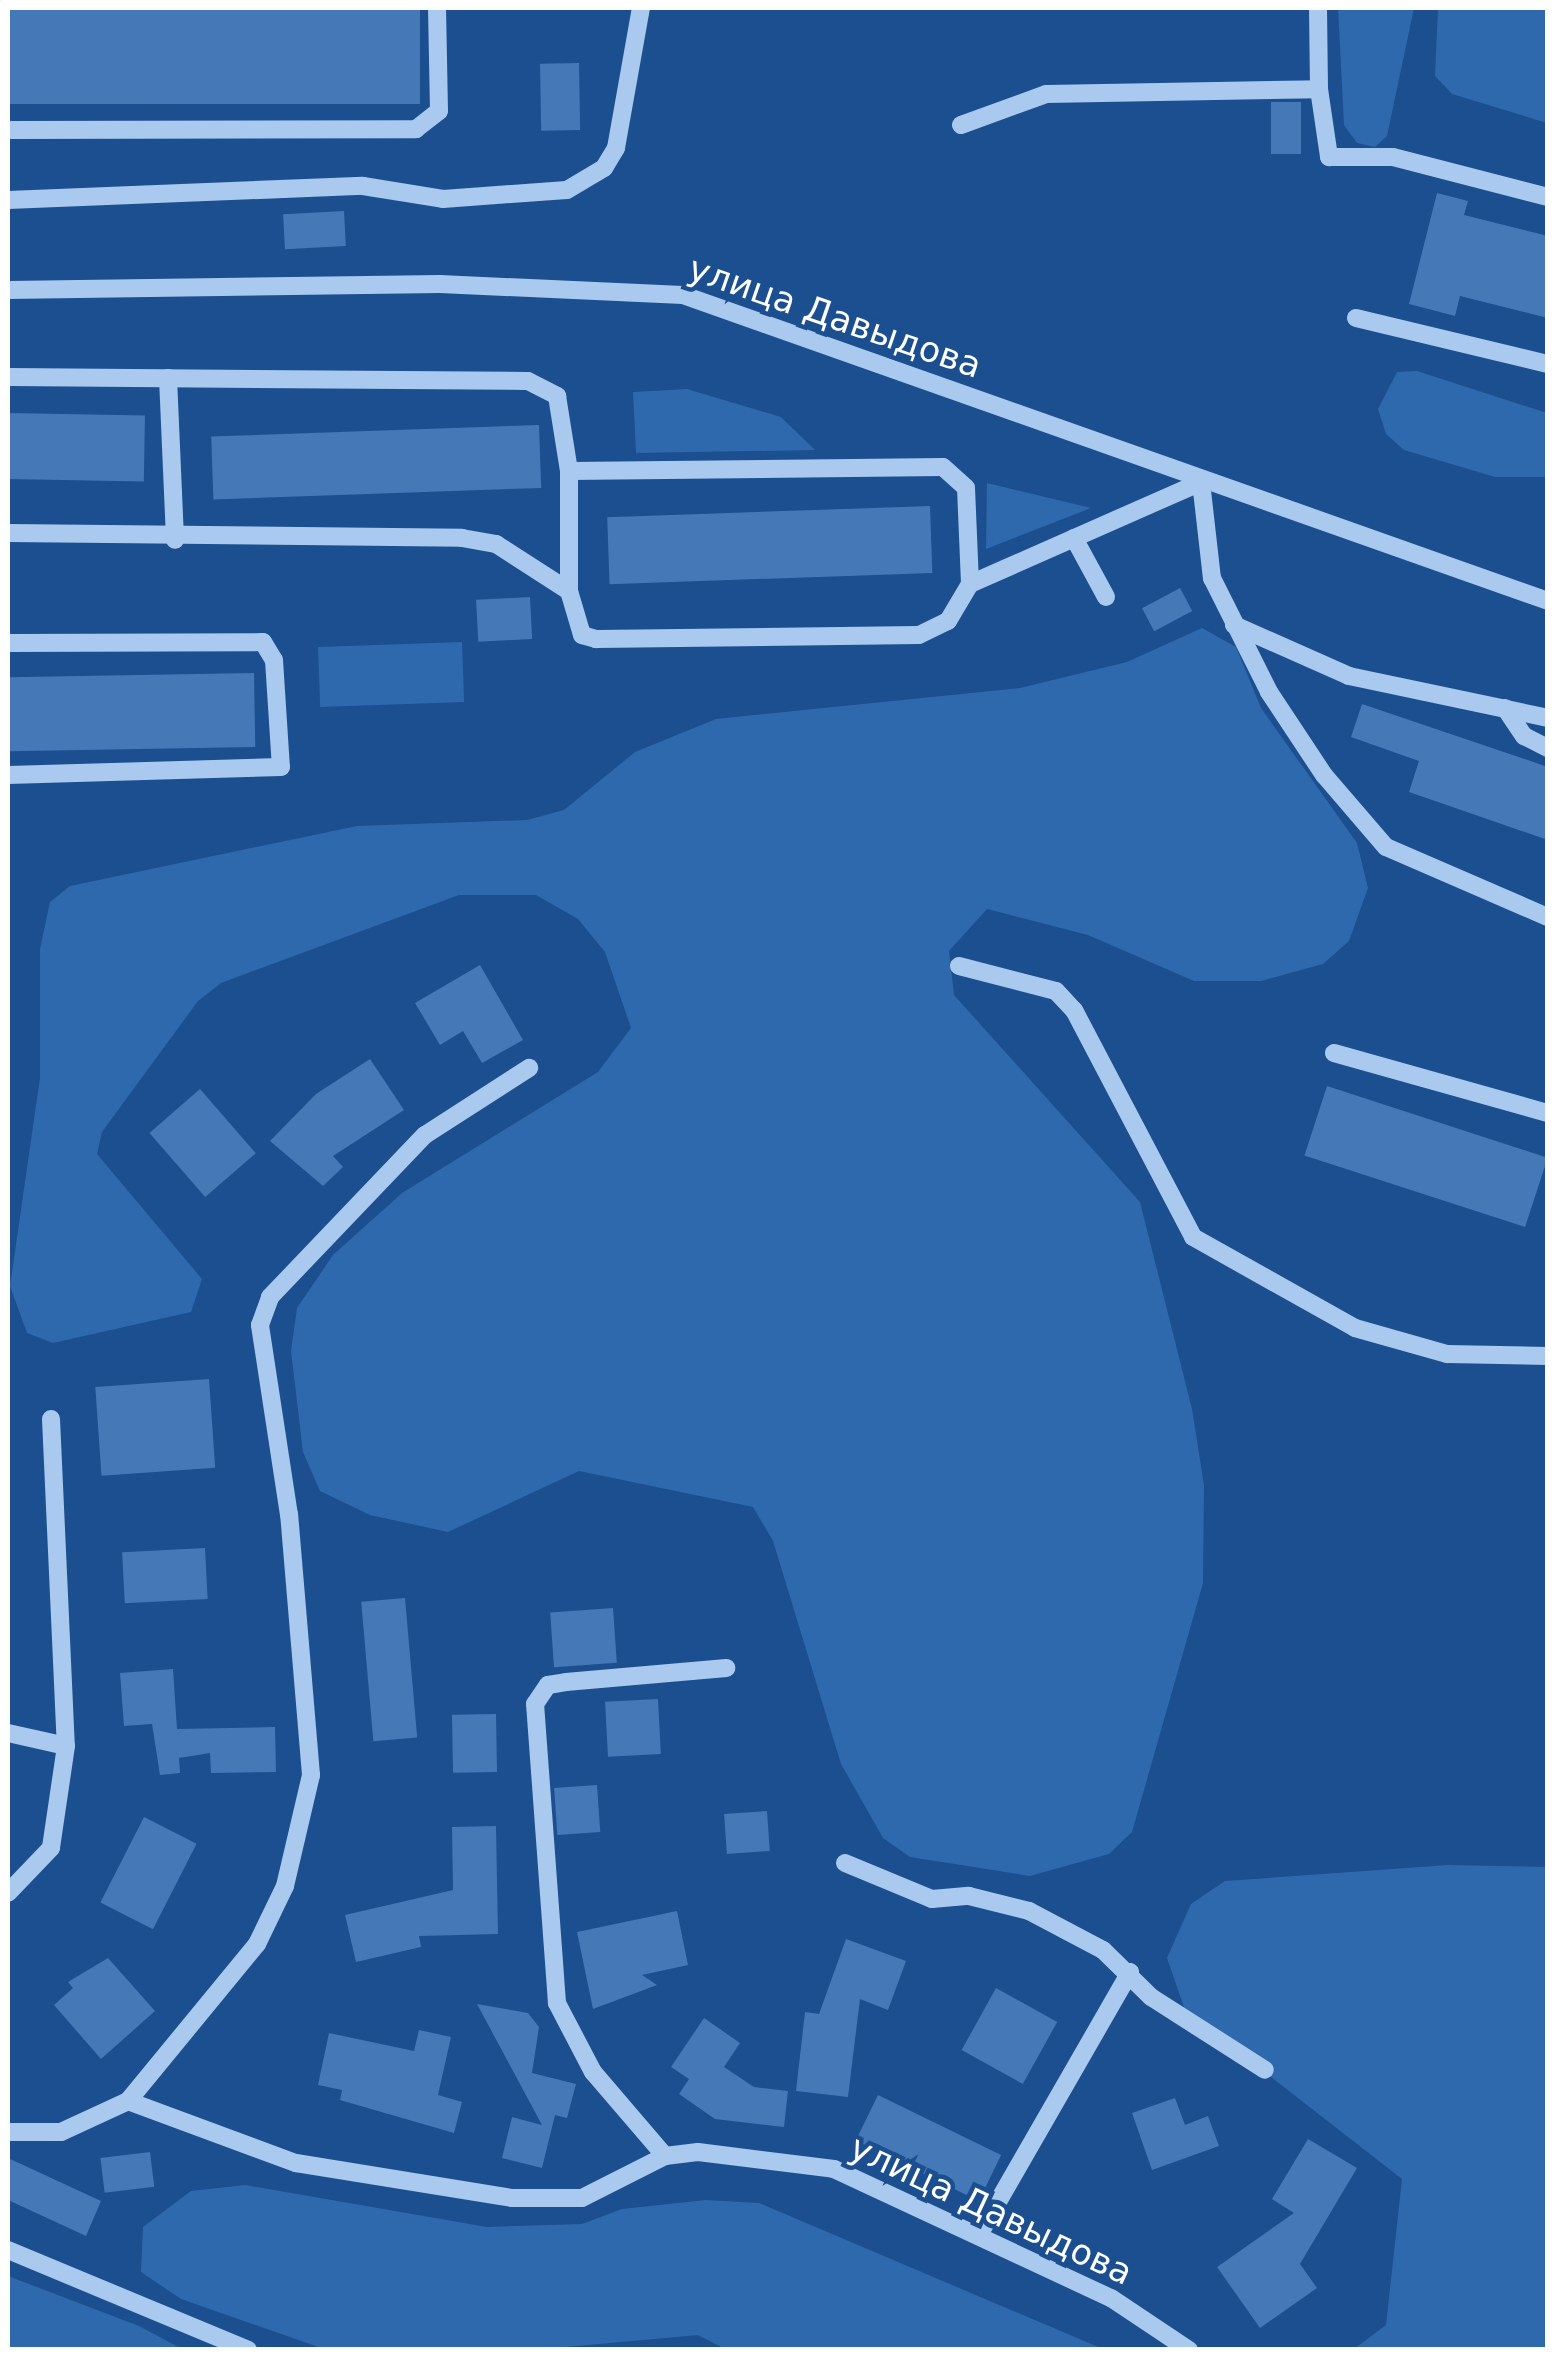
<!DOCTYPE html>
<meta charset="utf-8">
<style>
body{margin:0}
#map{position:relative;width:1555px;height:2357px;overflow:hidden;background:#1b4f8f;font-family:"DejaVu Sans",sans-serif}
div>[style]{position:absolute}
.green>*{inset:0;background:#2e69ad;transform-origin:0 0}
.building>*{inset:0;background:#4478b7;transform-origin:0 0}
.minor>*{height:18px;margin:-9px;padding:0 9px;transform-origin:9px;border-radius:9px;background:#a9c9ee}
span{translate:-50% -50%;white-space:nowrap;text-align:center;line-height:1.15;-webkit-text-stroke:9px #1b4f8f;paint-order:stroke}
.street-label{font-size:35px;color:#fff}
.frame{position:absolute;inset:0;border:10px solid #fff;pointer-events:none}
</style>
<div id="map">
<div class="green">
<i style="clip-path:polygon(1338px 8px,1414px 8px,1387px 136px,1375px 147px,1357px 143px,1344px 125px)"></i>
<i style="clip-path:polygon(1438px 8px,1547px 8px,1547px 123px,1452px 94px,1435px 76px)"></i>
<i style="clip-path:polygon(1417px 371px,1547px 413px,1547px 477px,1495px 477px,1404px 450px,1386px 434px,1378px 409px,1397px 372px)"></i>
<i style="clip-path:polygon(687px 389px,781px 417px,815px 450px,636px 453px,633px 392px)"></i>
<i style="clip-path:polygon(987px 483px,1091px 508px,986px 549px)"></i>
<i style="clip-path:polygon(1202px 628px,1236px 647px,1261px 708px,1357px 843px,1368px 888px,1349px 941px,1323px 964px,1261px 981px,1194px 981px,1088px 935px,987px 909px,949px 951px,954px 995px,1140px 1202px,1192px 1409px,1204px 1485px,1203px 1583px,1132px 1832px,1109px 1854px,1030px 1876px,910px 1857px,883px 1838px,841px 1764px,773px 1541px,753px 1507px,579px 1471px,448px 1532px,370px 1515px,320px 1491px,303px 1452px,291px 1351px,297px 1308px,333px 1255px,402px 1193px,598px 1072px,631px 1028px,605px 952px,578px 919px,536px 895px,459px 895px,221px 983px,198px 1001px,102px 1132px,97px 1154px,202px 1279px,191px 1312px,53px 1343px,27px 1333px,10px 1286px,40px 1078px,40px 949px,50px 902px,70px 886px,357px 826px,527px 820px,564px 810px,635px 752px,716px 719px,1020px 688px,1127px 662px)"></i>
<i style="left:462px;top:642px;width:60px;height:144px;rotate:88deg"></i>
<i style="clip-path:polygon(1448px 1865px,1547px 1867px,1547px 2349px,1354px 2349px,1386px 2325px,1402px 2179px,1185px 2010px,1167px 1958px,1191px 1904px,1225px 1881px)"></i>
<i style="clip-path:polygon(245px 2185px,487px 2227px,582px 2224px,622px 2209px,706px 2200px,759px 2203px,1103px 2349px,727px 2350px,698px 2335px,533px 2350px,324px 2349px,181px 2299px,141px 2272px,143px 2227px,191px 2191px)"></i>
<i style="clip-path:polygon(8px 2276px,139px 2326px,182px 2349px,8px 2349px)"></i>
</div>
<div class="building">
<i style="left:8px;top:8px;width:412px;height:96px"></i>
<i style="left:579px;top:63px;width:67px;height:39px;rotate:89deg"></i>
<i style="left:1271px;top:102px;width:30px;height:52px"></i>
<i style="clip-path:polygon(1437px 193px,1468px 201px,1464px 215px,1548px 236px,1548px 318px,1460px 296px,1455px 316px,1409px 304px)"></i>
<i style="left:344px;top:211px;width:35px;height:61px;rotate:87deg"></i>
<i style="left:8px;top:413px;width:137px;height:66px;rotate:1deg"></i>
<i style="left:539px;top:425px;width:63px;height:328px;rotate:88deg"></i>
<i style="left:930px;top:506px;width:67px;height:323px;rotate:88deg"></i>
<i style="left:1180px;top:588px;width:26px;height:43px;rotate:62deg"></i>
<i style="left:530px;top:597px;width:42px;height:54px;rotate:87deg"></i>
<i style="left:254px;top:673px;width:74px;height:246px;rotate:89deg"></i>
<i style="clip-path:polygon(1362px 704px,1548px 767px,1548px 840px,1409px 792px,1419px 761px,1351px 737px)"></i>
<i style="clip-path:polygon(480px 965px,523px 1040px,482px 1063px,463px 1031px,440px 1045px,415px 1003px)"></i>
<i style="clip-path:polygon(370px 1059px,404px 1110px,333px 1156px,343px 1167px,323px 1186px,270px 1141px,316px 1094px)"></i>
<i style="left:1327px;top:1086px;width:232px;height:73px;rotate:18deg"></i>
<i style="left:200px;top:1089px;width:85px;height:67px;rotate:49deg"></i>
<i style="left:209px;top:1379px;width:89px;height:114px;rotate:86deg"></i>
<i style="left:205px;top:1548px;width:51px;height:83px;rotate:87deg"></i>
<i style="left:405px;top:1598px;width:140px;height:44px;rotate:85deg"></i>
<i style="left:613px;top:1608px;width:55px;height:63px;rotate:86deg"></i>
<i style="clip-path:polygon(173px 1669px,177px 1729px,275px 1727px,276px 1772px,211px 1773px,210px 1753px,179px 1758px,180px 1773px,160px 1775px,152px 1724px,124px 1726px,120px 1673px)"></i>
<i style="left:658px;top:1699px;width:55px;height:53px;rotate:87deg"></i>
<i style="left:496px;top:1714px;width:58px;height:44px;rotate:89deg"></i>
<i style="left:597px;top:1785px;width:47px;height:43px;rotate:86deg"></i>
<i style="left:767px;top:1811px;width:40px;height:43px;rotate:86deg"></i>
<i style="left:144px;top:1817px;width:59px;height:96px;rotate:27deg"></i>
<i style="clip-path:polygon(496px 1826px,498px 1934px,419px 1936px,421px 1947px,356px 1962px,345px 1915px,453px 1890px,452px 1827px)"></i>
<i style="clip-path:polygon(677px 1911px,688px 1965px,642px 1975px,657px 1985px,593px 2009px,577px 1932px)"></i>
<i style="clip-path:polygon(846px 1939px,906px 1961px,888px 2010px,860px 1999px,848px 2097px,796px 2091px,805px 2012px,819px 2014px)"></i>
<i style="clip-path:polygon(108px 1958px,155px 2011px,101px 2059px,54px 2005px,73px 1988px,68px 1982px)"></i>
<i style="left:996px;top:1988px;width:70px;height:71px;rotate:29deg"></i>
<i style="clip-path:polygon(477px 2004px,528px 2013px,539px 2027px,532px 2073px,576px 2084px,567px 2118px,555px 2115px,542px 2168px,502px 2158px,512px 2117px,542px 2125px)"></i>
<i style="clip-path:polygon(704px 2018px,740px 2043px,724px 2067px,754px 2087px,788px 2091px,784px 2127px,715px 2119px,679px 2094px,689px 2079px,671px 2067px)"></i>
<i style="clip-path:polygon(419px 2030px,451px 2037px,438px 2095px,462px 2102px,454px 2133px,340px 2100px,342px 2090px,318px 2085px,329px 2033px,414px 2051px)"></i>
<i style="left:878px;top:2095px;width:137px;height:51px;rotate:26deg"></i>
<i style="clip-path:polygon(1175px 2098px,1185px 2125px,1208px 2116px,1219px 2146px,1152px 2170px,1132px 2113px)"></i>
<i style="clip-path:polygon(1308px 2139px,1357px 2168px,1300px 2264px,1317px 2288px,1260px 2328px,1217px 2267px,1294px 2213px,1272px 2199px)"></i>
<i style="left:150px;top:2152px;width:35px;height:50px;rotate:83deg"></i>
<i style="clip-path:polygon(8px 2158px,101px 2201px,86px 2236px,8px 2200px)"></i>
</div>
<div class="minor">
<i style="left:1319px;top:89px;width:69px;rotate:81.6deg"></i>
<i style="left:1329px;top:157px;width:64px"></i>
<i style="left:1393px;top:157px;width:160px;rotate:14.5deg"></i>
<i style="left:961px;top:125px;width:90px;rotate:-20deg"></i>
<i style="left:1046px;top:94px;width:273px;rotate:-1deg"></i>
<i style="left:1319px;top:89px;width:81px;rotate:-90.7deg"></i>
<i style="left:8px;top:130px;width:408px;rotate:-0.1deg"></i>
<i style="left:416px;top:129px;width:29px;rotate:-38deg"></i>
<i style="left:439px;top:111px;width:103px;rotate:-91.1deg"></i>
<i style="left:8px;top:200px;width:355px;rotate:-2.3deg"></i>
<i style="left:363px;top:186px;width:81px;rotate:9.2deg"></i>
<i style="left:443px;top:199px;width:124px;rotate:-4.2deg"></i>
<i style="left:567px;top:190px;width:43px;rotate:-30.7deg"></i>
<i style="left:604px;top:168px;width:23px;rotate:-59deg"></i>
<i style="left:616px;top:148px;width:142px;rotate:-79.9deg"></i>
<i style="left:8px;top:290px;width:432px;rotate:-0.8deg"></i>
<i style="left:440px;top:284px;width:243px;rotate:2.6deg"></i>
<i style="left:683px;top:295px;width:918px;rotate:19.48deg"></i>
<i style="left:1356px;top:318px;width:197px;rotate:13.5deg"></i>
<i style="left:8px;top:377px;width:520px;rotate:0.44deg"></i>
<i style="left:528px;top:381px;width:33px;rotate:27deg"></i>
<i style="left:557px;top:396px;width:76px;rotate:80.9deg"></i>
<i style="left:569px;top:471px;width:374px;rotate:-0.6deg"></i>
<i style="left:943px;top:467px;width:31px;rotate:42deg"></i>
<i style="left:966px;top:488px;width:96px;rotate:87.6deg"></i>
<i style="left:168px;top:378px;width:162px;rotate:87.5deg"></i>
<i style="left:569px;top:471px;width:120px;rotate:90deg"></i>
<i style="left:8px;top:533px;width:454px;rotate:0.6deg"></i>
<i style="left:462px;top:538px;width:35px;rotate:10deg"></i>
<i style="left:496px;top:544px;width:87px;rotate:32.8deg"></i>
<i style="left:569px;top:591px;width:46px;rotate:73.5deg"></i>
<i style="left:582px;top:635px;width:15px;rotate:16deg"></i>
<i style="left:596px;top:639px;width:323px;rotate:-0.7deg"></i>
<i style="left:919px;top:635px;width:32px;rotate:-26deg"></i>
<i style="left:948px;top:621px;width:43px;rotate:-59.3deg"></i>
<i style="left:970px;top:584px;width:253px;rotate:-23.8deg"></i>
<i style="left:1201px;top:482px;width:97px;rotate:83.5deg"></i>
<i style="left:1212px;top:578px;width:127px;rotate:63.4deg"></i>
<i style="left:1269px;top:692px;width:100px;rotate:56.5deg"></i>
<i style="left:1324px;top:775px;width:95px;rotate:49.3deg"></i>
<i style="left:1386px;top:847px;width:176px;rotate:23.4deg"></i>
<i style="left:1074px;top:538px;width:67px;rotate:61.5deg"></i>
<i style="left:1234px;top:625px;width:126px;rotate:23.9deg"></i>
<i style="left:1349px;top:676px;width:203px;rotate:11.9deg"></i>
<i style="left:8px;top:643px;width:255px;rotate:-0.2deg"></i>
<i style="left:263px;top:642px;width:21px;rotate:59deg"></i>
<i style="left:274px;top:660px;width:107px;rotate:86.3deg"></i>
<i style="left:281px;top:767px;width:273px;rotate:178.3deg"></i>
<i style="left:1505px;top:708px;width:34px;rotate:56deg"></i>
<i style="left:1524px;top:736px;width:27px;rotate:27deg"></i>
<i style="left:959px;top:966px;width:100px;rotate:14.5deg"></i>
<i style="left:1056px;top:991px;width:26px;rotate:47deg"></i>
<i style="left:1074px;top:1010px;width:256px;rotate:62.3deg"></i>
<i style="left:1193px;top:1237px;width:186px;rotate:29.3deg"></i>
<i style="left:1355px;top:1328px;width:96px;rotate:15.8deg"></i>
<i style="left:1447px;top:1354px;width:101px;rotate:1.1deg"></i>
<i style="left:1334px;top:1053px;width:222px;rotate:15.7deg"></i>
<i style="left:51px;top:1419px;width:327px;rotate:87.4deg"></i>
<i style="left:8px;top:1733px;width:59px;rotate:12.6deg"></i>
<i style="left:66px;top:1746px;width:103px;rotate:98.4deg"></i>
<i style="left:51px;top:1848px;width:62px;rotate:133.7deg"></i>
<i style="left:845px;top:1863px;width:94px;rotate:22.5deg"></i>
<i style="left:932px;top:1899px;width:37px;rotate:-5deg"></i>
<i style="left:969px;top:1896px;width:62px;rotate:14deg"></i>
<i style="left:1029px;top:1911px;width:84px;rotate:27.8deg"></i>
<i style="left:1103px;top:1950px;width:67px;rotate:44.4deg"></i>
<i style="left:1151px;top:1997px;width:135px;rotate:32.6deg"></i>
<i style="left:128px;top:2101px;width:179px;rotate:20.3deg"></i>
<i style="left:296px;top:2163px;width:219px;rotate:9.2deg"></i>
<i style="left:512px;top:2198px;width:70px"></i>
<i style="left:582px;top:2198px;width:93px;rotate:-26.8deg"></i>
<i style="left:665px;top:2156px;width:33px;rotate:-7deg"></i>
<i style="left:698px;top:2152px;width:137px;rotate:7.1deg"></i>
<i style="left:834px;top:2169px;width:306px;rotate:25deg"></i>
<i style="left:1111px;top:2298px;width:94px;rotate:33.7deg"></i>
<i style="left:8px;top:2132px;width:53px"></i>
<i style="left:61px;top:2132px;width:74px;rotate:-24.8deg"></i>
<i style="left:128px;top:2101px;width:203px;rotate:-50.6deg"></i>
<i style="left:257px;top:1944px;width:64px;rotate:-64.2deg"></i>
<i style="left:285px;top:1886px;width:114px;rotate:-76.8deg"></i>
<i style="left:311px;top:1775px;width:261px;rotate:-94.8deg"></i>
<i style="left:289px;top:1515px;width:192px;rotate:-98.7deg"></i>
<i style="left:260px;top:1325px;width:30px;rotate:-70deg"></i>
<i style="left:270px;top:1297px;width:224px;rotate:-46.3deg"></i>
<i style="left:425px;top:1135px;width:124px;rotate:-32.8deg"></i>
<i style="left:665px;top:2156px;width:111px;rotate:-130.6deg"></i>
<i style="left:593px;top:2072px;width:78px;rotate:-117.6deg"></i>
<i style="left:557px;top:2003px;width:300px;rotate:-94.2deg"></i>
<i style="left:535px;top:1704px;width:23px;rotate:-56deg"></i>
<i style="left:548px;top:1685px;width:18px;rotate:-9deg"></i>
<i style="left:566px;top:1682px;width:161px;rotate:-5deg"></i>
<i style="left:980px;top:2233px;width:301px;rotate:-60.1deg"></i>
<i style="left:8px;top:2250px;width:260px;rotate:22.6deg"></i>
</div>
<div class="street-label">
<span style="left:835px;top:317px;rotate:19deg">улица Давыдова</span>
<span style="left:991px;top:2210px;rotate:25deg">улица Давыдова</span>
</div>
<div class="frame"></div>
</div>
